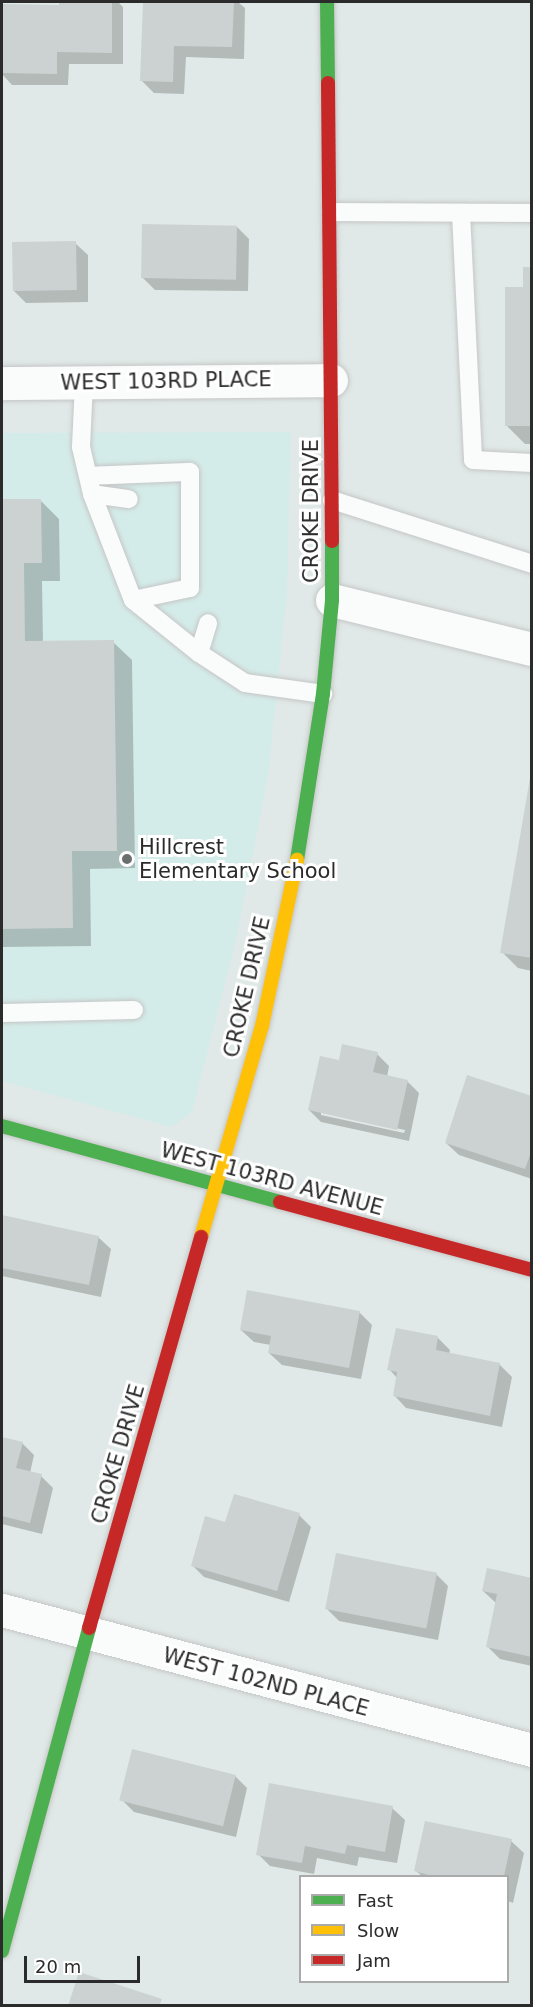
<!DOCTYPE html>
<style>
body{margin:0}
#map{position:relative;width:533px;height:2007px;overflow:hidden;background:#e0e9e7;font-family:"DejaVu Sans",sans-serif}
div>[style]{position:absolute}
.education>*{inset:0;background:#d4ece9}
.shadow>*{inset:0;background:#0003}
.building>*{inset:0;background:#cbd2d1;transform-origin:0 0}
.roads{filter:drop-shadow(0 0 2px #c5c6c6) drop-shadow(0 0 2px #c5c6c6)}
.lane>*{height:18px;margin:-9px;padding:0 9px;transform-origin:9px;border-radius:9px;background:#fafcfb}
.street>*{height:33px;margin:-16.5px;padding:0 16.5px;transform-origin:16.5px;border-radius:16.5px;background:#fafcfb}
.fast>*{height:14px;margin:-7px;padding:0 7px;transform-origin:7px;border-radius:7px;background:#4caf50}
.slow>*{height:14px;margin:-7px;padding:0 7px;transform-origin:7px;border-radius:7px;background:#ffc107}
.jam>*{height:14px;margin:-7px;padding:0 7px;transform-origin:7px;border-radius:7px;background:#c62828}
.dots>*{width:16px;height:16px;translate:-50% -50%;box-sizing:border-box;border:3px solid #fff;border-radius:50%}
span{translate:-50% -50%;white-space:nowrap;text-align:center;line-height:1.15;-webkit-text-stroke:6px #fff;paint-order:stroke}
.street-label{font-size:21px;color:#2b2b2b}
.poi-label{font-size:21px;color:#2b2b2b}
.left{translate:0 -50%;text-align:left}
.frame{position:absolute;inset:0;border:3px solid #2b2b2b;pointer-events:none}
.legend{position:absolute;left:299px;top:1875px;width:210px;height:108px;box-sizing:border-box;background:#fff;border:2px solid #aaa;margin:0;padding:8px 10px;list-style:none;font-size:18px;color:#2b2b2b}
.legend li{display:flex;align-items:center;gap:12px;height:30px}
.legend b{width:30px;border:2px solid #aaa}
.scale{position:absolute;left:24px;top:1956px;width:116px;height:27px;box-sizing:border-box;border:3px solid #2b2b2b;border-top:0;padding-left:8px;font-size:18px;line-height:21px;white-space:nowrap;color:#2b2b2b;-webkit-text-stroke:4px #fff;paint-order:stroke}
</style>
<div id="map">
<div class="education">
<i style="clip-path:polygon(291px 432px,287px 593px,268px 777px,236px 940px,192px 1112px,171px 1127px,2px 1081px,2px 433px)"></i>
</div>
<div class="shadow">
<i style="clip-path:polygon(61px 2px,118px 2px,123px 7px,123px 64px,69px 64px,68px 85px,12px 85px,2px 74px,2px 6px,61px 6px)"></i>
<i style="clip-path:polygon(144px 2px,238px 2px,245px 8px,244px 59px,186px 57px,184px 94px,154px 93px,142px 81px)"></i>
<i style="clip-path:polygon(237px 227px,249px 239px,248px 291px,155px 290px,142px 277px)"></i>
<i style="clip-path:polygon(75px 243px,88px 255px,88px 302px,26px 303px,14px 291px)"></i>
<i style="clip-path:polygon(532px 268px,532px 444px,525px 444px,507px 426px,525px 289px)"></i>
<i style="clip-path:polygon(40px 500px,59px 519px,60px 581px,42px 581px,43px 642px,113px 642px,132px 660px,135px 868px,90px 869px,91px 946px,2px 947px,2px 501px)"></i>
<i style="clip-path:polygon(532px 779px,532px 971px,518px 968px,502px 952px)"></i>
<i style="clip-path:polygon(evenodd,377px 1054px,389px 1066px,387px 1077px,407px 1081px,419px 1093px,409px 1141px,321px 1122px,309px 1110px,340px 1062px,377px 1054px,321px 1112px,405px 1130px,404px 1133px,321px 1115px,321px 1112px)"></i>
<i style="clip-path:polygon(532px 1098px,532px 1179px,459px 1155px,446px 1143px)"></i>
<i style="clip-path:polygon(2px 1217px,98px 1237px,111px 1249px,101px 1297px,2px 1276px)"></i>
<i style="clip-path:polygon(359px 1312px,372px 1325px,361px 1379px,282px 1365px,269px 1353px,271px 1345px,254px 1342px,241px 1330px)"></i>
<i style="clip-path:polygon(438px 1338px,450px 1350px,449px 1355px,500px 1365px,512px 1377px,502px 1427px,406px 1408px,394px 1395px,397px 1378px,389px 1369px)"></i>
<i style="clip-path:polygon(2px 1438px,22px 1443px,34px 1455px,30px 1473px,41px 1476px,53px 1488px,42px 1534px,2px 1524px)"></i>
<i style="clip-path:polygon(299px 1515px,311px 1527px,289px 1602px,204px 1577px,192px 1565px,226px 1523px)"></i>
<i style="clip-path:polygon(436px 1574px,448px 1586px,438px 1640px,339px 1621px,327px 1609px)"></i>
<i style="clip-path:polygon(532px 1580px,532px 1666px,500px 1659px,488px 1647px,496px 1603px,483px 1591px)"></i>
<i style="clip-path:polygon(235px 1776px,247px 1788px,236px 1837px,134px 1812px,122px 1800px)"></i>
<i style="clip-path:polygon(392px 1808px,405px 1820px,397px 1863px,359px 1857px,357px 1866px,317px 1858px,314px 1874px,270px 1866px,258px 1854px)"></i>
<i style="clip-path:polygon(511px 1841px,524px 1853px,513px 1903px,508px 1901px,508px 1876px,422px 1876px,416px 1871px)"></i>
</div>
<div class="building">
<i style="clip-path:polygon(59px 2px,112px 2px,112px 53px,57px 52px,57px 74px,2px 73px,2px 4px,59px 5px)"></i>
<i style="clip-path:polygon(143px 2px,234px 2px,232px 47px,174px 46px,173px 82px,140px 81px)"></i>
<i style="left:142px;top:224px;width:95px;height:54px;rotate:1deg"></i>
<i style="left:76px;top:241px;width:49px;height:64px;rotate:89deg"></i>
<i style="clip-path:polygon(523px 267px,532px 267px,532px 426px,505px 426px,505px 287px,523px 287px)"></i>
<i style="clip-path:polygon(2px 499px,41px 499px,42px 563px,24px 563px,25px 641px,114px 640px,117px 851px,72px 851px,73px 928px,2px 929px)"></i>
<i style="clip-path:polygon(530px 778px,532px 778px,532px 958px,500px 953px)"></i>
<i style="clip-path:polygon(342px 1044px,378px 1052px,373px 1072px,408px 1080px,397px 1130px,308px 1110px,320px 1056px,339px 1060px)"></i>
<i style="clip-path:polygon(467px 1075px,532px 1096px,532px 1149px,525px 1169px,445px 1143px)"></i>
<i style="clip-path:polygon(2px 1215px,99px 1236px,89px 1285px,2px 1268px)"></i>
<i style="clip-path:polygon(247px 1290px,360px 1311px,349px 1368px,268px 1353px,271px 1336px,240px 1330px)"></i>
<i style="clip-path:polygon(396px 1328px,438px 1336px,436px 1350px,500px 1363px,490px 1416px,393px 1396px,397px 1372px,387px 1370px)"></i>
<i style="clip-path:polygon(2px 1437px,23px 1442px,16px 1468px,42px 1474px,30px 1523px,2px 1516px)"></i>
<i style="clip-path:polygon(234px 1494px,300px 1513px,277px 1591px,191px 1566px,205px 1516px,225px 1522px)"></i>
<i style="left:336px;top:1553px;width:103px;height:57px;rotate:11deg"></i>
<i style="clip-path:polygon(487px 1568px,532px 1578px,532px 1657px,486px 1647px,497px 1594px,482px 1591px)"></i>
<i style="left:132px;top:1749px;width:107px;height:53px;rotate:14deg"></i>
<i style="clip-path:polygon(269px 1783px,393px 1806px,385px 1852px,347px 1845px,345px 1854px,305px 1846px,302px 1863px,256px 1855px)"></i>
<i style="clip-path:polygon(425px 1821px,512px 1839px,504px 1876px,432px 1876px,414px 1871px)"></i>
<i style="clip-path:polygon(79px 1972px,162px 1999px,159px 2006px,68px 2006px)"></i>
</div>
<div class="roads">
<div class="lane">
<i style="left:331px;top:212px;width:201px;rotate:0.3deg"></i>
<i style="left:461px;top:213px;width:247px;rotate:87.2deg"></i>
<i style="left:473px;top:460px;width:59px;rotate:2.9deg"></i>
<i style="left:84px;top:383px;width:64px;rotate:92.7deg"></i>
<i style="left:81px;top:447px;width:48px;rotate:76.8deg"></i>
<i style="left:92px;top:494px;width:114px;rotate:68.9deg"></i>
<i style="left:133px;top:600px;width:85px;rotate:38.8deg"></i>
<i style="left:199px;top:653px;width:55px;rotate:33.1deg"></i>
<i style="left:245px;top:683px;width:79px;rotate:8deg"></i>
<i style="left:89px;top:476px;width:101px;rotate:-2.3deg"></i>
<i style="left:190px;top:472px;width:116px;rotate:90deg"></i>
<i style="left:190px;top:588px;width:58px;rotate:168.1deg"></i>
<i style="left:92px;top:494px;width:37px;rotate:8deg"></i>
<i style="left:332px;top:500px;width:210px;rotate:17.7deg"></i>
<i style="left:199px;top:653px;width:31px;rotate:-73deg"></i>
<i style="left:2px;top:1013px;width:132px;rotate:-1.3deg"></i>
</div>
<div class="street">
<i style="left:2px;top:383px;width:329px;rotate:-0.5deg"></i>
<i style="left:332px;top:600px;width:206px;rotate:13.8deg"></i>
<i style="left:2px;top:1610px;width:548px;rotate:14.8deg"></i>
</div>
<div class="fast">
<i style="left:327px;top:2px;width:81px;rotate:89.3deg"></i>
<i style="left:297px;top:860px;width:168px;rotate:-81.1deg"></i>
<i style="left:323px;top:694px;width:94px;rotate:-84.5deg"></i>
<i style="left:332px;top:600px;width:59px;rotate:-90deg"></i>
<i style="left:2px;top:1126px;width:288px;rotate:15.3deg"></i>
<i style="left:2px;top:1951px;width:335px;rotate:-74.9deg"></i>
</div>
<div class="slow">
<i style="left:201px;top:1237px;width:220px;rotate:-73.9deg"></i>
<i style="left:262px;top:1026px;width:170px;rotate:-78.1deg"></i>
</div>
<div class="jam">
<i style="left:328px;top:83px;width:458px;rotate:89.5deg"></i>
<i style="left:280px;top:1202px;width:261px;rotate:15.1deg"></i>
<i style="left:89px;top:1628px;width:407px;rotate:-74deg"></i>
</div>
</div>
<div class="dots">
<i style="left:127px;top:859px;background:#6a6e6d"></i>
</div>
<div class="street-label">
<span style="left:166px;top:381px;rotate:-1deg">WEST 103RD PLACE</span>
<span style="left:311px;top:511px;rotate:-90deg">CROKE DRIVE</span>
<span style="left:247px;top:987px;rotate:-77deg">CROKE DRIVE</span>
<span style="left:272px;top:1179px;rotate:15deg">WEST 103RD AVENUE</span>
<span style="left:118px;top:1454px;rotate:-74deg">CROKE DRIVE</span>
<span style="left:266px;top:1682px;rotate:15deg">WEST 102ND PLACE</span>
</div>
<div class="poi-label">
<span class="left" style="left:139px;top:859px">Hillcrest<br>Elementary School</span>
</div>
<div class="frame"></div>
<ul class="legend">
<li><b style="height:8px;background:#4caf50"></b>Fast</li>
<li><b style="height:8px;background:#ffc107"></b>Slow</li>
<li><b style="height:8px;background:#c62828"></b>Jam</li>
</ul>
<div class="scale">20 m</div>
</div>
